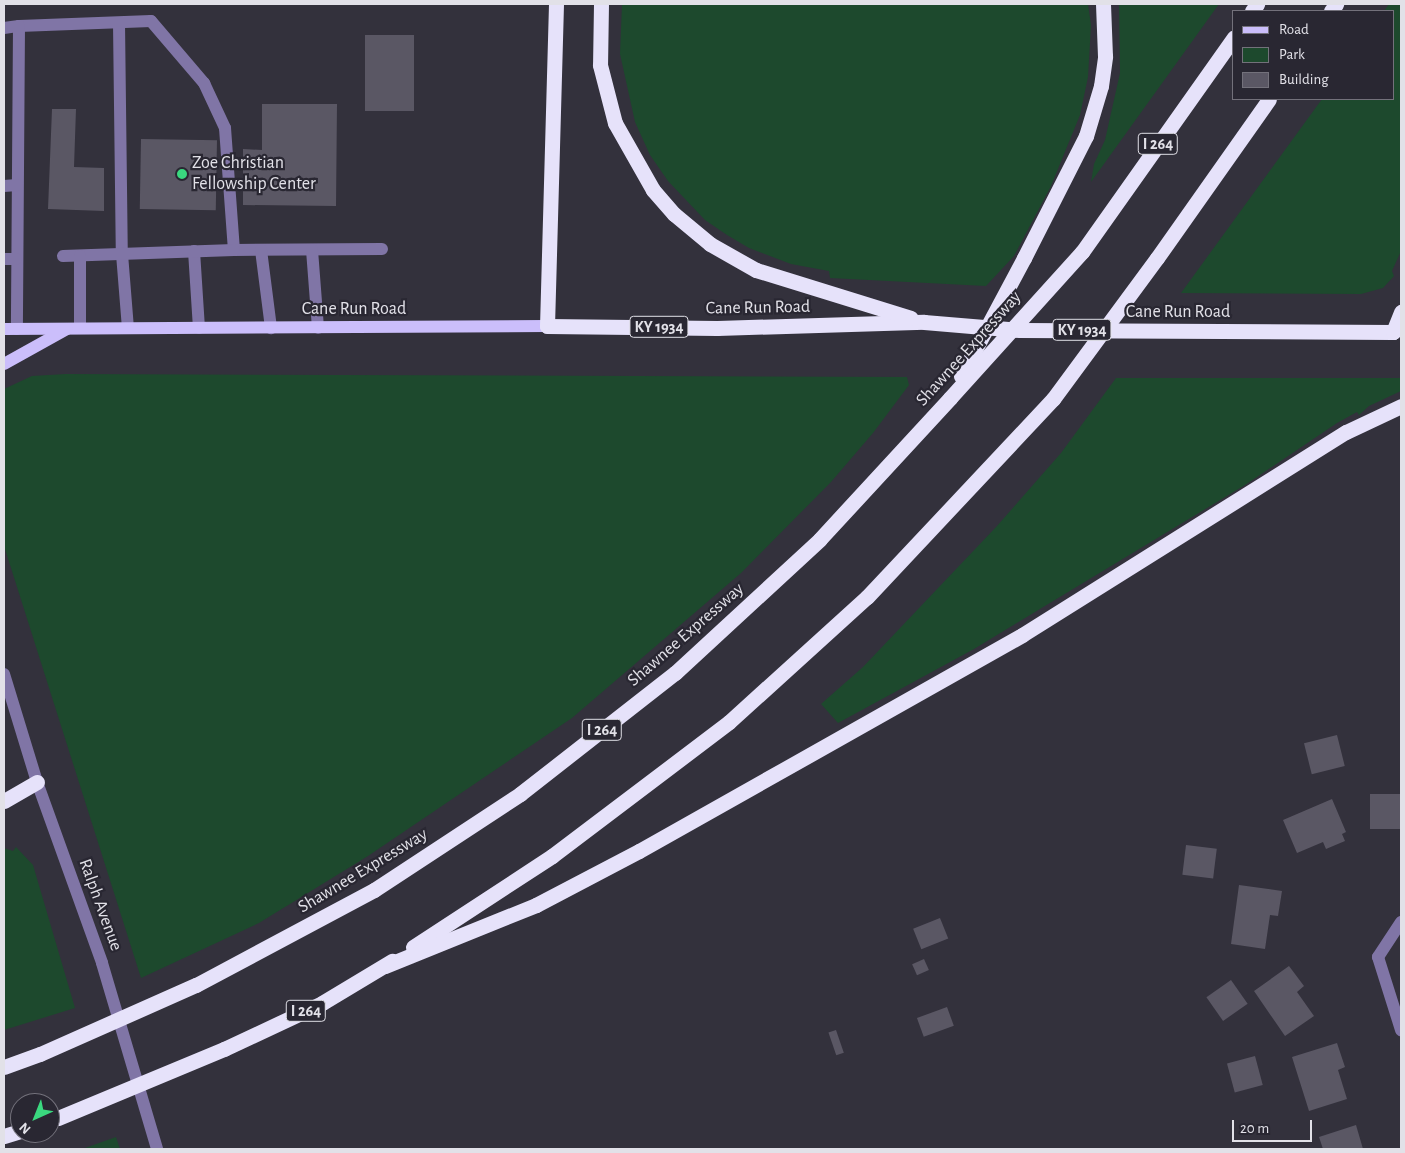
<!DOCTYPE html>
<style>
body{margin:0}
#map{position:relative;width:1405px;height:1153px;overflow:hidden;background:#33313c;font-family:"Alegreya Sans",sans-serif}
div>[style]{position:absolute}
.green>*{inset:0;background:#1d492d}
.building>*{inset:0;background:#5a5764;transform-origin:0 0}
.minor>*{height:12px;margin:-6px;padding:0 6px;transform-origin:6px;border-radius:6px;background:#8075a6}
.major>*{height:12px;margin:-6px;padding:0 6px;transform-origin:6px;border-radius:6px;background:#cbbefb}
.highway>*{height:15px;margin:-7.5px;padding:0 7.5px;transform-origin:7.5px;border-radius:7.5px;background:#e6e2fa}
.highway-bridge>*{height:15px;margin:-7.5px;padding:0 7.5px;transform-origin:7.5px;border-radius:7.5px;background:#e6e2fa}
.dots>*{width:14px;height:14px;translate:-50% -50%;box-sizing:border-box;border:2px solid #292732;border-radius:50%}
span{translate:-50% -50%;white-space:nowrap;text-align:center;line-height:1.15;-webkit-text-stroke:4.5px #292732;paint-order:stroke}
.shield-label span{padding:1px 4px;background:#292732;border:1px solid;border-radius:4px;-webkit-text-stroke-width:0}
.shield-label{font-size:16px;color:#e2e1e8;font-weight:700}
.poi-label{font-size:18px;color:#e2e1e8}
.left{translate:0 -50%;text-align:left}
.street-label{font-size:18px;color:#e2e1e8}
.frame{position:absolute;inset:0;border:5px solid #e2e1e8;pointer-events:none}
.legend{position:absolute;left:1232px;top:10px;width:162px;height:90px;box-sizing:border-box;background:#292732;border:1px solid #73717b;margin:0;padding:6px 9px;list-style:none;font-size:15px;color:#e2e1e8}
.legend li{display:flex;align-items:center;gap:10px;height:25px}
.legend b{width:25px;border:1px solid #73717b}
.north{position:absolute;left:10px;top:1093px;width:50px;height:50px;box-sizing:border-box;background:#292732;border:1px solid #73717b;border-radius:50%;rotate:224deg;font-size:14px;font-weight:700;line-height:20px;text-align:center;color:#e2e1e8}
.north::after{content:'';display:block;margin:auto;width:18px;height:22px;background:#3ad87f;clip-path:polygon(50% 0,100% 100%,50% 72%,0 100%)}
.scale{position:absolute;left:1232px;top:1120px;width:80px;height:22px;box-sizing:border-box;border:2px solid #e2e1e8;border-top:0;padding-left:6px;font-size:15px;line-height:18px;white-space:nowrap;color:#e2e1e8;-webkit-text-stroke:4px #292732;paint-order:stroke}
</style>
<div id="map">
<div class="green">
<i style="clip-path:polygon(622px 4px,1088px 4px,1091px 25px,1088px 77px,1080px 115px,1051px 186px,1014px 256px,986px 286px,830px 278px,829px 271px,791px 264px,749px 248px,727px 235px,705px 220px,668px 181px,650px 155px,635px 122px,620px 54px)"></i>
<i style="clip-path:polygon(1119px 4px,1219px 4px,1091px 182px,1094px 164px,1105px 140px,1120px 73px)"></i>
<i style="clip-path:polygon(1389px 4px,1401px 4px,1401px 251px,1392px 271px,1394px 276px,1383px 288px,1361px 294px,1181px 293px,1322px 99px,1394px 99px,1394px 11px,1384px 11px)"></i>
<i style="clip-path:polygon(66px 374px,907px 377px,909px 385px,873px 433px,831px 482px,741px 573px,572px 718px,368px 856px,259px 923px,141px 978px,4px 546px,4px 389px,32px 376px)"></i>
<i style="clip-path:polygon(1116px 378px,1401px 378px,1401px 391px,1369px 406px,1359px 415px,1357px 412px,1337px 423px,1245px 485px,974px 649px,838px 723px,821px 704px,863px 667px,997px 526px,1061px 453px)"></i>
<i style="clip-path:polygon(16px 847px,33px 865px,75px 1008px,4px 1030px,4px 848px,13px 851px)"></i>
<i style="clip-path:polygon(116px 1137px,120px 1149px,82px 1149px)"></i>
</div>
<div class="building">
<i style="left:365px;top:35px;width:49px;height:76px"></i>
<i style="clip-path:polygon(262px 104px,337px 104px,336px 206px,243px 205px,243px 149px,262px 150px)"></i>
<i style="clip-path:polygon(52px 109px,76px 109px,74px 167px,104px 168px,104px 211px,48px 209px)"></i>
<i style="left:141px;top:139px;width:76px;height:70px;rotate:1deg"></i>
<i style="left:1337px;top:735px;width:32px;height:34px;rotate:76deg"></i>
<i style="left:1401px;top:794px;width:35px;height:31px;rotate:90deg"></i>
<i style="clip-path:polygon(1332px 799px,1346px 832px,1342px 834px,1345px 841px,1326px 849px,1323px 842px,1297px 853px,1283px 820px)"></i>
<i style="left:1186px;top:845px;width:31px;height:30px;rotate:7deg"></i>
<i style="clip-path:polygon(1239px 885px,1282px 891px,1278px 916px,1270px 915px,1265px 949px,1231px 944px)"></i>
<i style="left:940px;top:918px;width:22px;height:29px;rotate:68deg"></i>
<i style="left:924px;top:959px;width:12px;height:13px;rotate:66deg"></i>
<i style="clip-path:polygon(1289px 966px,1304px 986px,1297px 992px,1314px 1016px,1285px 1036px,1254px 991px)"></i>
<i style="left:1231px;top:980px;width:29px;height:30px;rotate:55deg"></i>
<i style="left:947px;top:1007px;width:20px;height:32px;rotate:70deg"></i>
<i style="left:836px;top:1030px;width:24px;height:8px;rotate:71deg"></i>
<i style="clip-path:polygon(1337px 1043px,1345px 1067px,1338px 1070px,1347px 1099px,1309px 1111px,1292px 1057px)"></i>
<i style="left:1255px;top:1056px;width:30px;height:29px;rotate:75deg"></i>
<i style="clip-path:polygon(1356px 1125px,1363px 1149px,1323px 1149px,1319px 1137px)"></i>
</div>
<div class="minor">
<i style="left:119px;top:23px;width:231px;rotate:89.3deg"></i>
<i style="left:122px;top:254px;width:74px;rotate:85.4deg"></i>
<i style="left:19px;top:26px;width:132px;rotate:-2.2deg"></i>
<i style="left:151px;top:21px;width:82px;rotate:49.5deg"></i>
<i style="left:204px;top:83px;width:50px;rotate:65deg"></i>
<i style="left:225px;top:128px;width:122px;rotate:85.8deg"></i>
<i style="left:234px;top:250px;width:148px;rotate:-0.4deg"></i>
<i style="left:4px;top:28px;width:15px;rotate:-8deg"></i>
<i style="left:19px;top:26px;width:303px;rotate:90.4deg"></i>
<i style="left:4px;top:186px;width:13px;rotate:-4deg"></i>
<i style="left:261px;top:250px;width:79px;rotate:82.7deg"></i>
<i style="left:312px;top:250px;width:78px;rotate:85.6deg"></i>
<i style="left:194px;top:251px;width:77px;rotate:86.3deg"></i>
<i style="left:63px;top:256px;width:171px;rotate:-2deg"></i>
<i style="left:80px;top:256px;width:72px;rotate:90deg"></i>
<i style="left:4px;top:259px;width:12px"></i>
<i style="left:4px;top:674px;width:113px;rotate:73deg"></i>
<i style="left:37px;top:782px;width:192px;rotate:70.2deg"></i>
<i style="left:102px;top:963px;width:194px;rotate:73.5deg"></i>
<i style="left:1401px;top:922px;width:42px;rotate:123.3deg"></i>
<i style="left:1378px;top:957px;width:77px;rotate:72.5deg"></i>
</div>
<div class="major">
<i style="left:4px;top:329px;width:543px;rotate:-0.32deg"></i>
<i style="left:4px;top:364px;width:72px;rotate:-29.1deg"></i>
</div>
<div class="highway">
<i style="left:556px;top:4px;width:322px;rotate:91.6deg"></i>
<i style="left:547px;top:326px;width:170px;rotate:0.7deg"></i>
<i style="left:717px;top:328px;width:207px;rotate:-1.7deg"></i>
<i style="left:924px;top:322px;width:96px;rotate:4.8deg"></i>
<i style="left:1020px;top:330px;width:373px;rotate:0.3deg"></i>
<i style="left:1393px;top:332px;width:10px;rotate:-37deg"></i>
<i style="left:601px;top:4px;width:61px;rotate:90.9deg"></i>
<i style="left:600px;top:65px;width:60px;rotate:75.5deg"></i>
<i style="left:615px;top:123px;width:77px;rotate:60.4deg"></i>
<i style="left:653px;top:190px;width:32px;rotate:49deg"></i>
<i style="left:674px;top:214px;width:47px;rotate:39.8deg"></i>
<i style="left:710px;top:244px;width:53px;rotate:29.5deg"></i>
<i style="left:756px;top:270px;width:162px;rotate:17.2deg"></i>
<i style="left:1252px;top:11px;width:9px;rotate:-54deg"></i>
<i style="left:1331px;top:11px;width:9px;rotate:-54deg"></i>
<i style="left:1082px;top:252px;width:263px;rotate:-54.7deg"></i>
<i style="left:1024px;top:258px;width:137px;rotate:-63.1deg"></i>
<i style="left:1086px;top:136px;width:52px;rotate:-73.3deg"></i>
<i style="left:1101px;top:86px;width:30px;rotate:-82deg"></i>
<i style="left:1105px;top:56px;width:52px;rotate:-92.2deg"></i>
<i style="left:1157px;top:258px;width:194px;rotate:-54.8deg"></i>
<i style="left:1393px;top:332px;width:22px;rotate:-68deg"></i>
<i style="left:4px;top:801px;width:38px;rotate:-30deg"></i>
<i style="left:413px;top:947px;width:166px;rotate:-33.2deg"></i>
<i style="left:552px;top:856px;width:222px;rotate:-37.1deg"></i>
<i style="left:729px;top:722px;width:186px;rotate:-42.2deg"></i>
<i style="left:867px;top:597px;width:272px;rotate:-46.8deg"></i>
<i style="left:385px;top:966px;width:163px;rotate:-22deg"></i>
<i style="left:536px;top:905px;width:116px;rotate:-27.7deg"></i>
<i style="left:639px;top:851px;width:440px;rotate:-29.4deg"></i>
<i style="left:1022px;top:635px;width:382px;rotate:-32.1deg"></i>
<i style="left:1346px;top:432px;width:61px;rotate:-25.3deg"></i>
<i style="left:196px;top:985px;width:202px;rotate:-28.1deg"></i>
<i style="left:374px;top:890px;width:175px;rotate:-33.3deg"></i>
<i style="left:520px;top:794px;width:197px;rotate:-38deg"></i>
<i style="left:675px;top:673px;width:197px;rotate:-42.7deg"></i>
<i style="left:820px;top:539px;width:192px;rotate:-47.3deg"></i>
<i style="left:224px;top:1049px;width:108px;rotate:-25.1deg"></i>
<i style="left:322px;top:1003px;width:82px;rotate:-31deg"></i>
<i style="left:4px;top:1067px;width:38px;rotate:-20deg"></i>
<i style="left:4px;top:1136px;width:17px;rotate:-17deg"></i>
</div>
<div class="highway-bridge">
<i style="left:961px;top:376px;width:134px;rotate:-61.9deg"></i>
<i style="left:950px;top:398px;width:197px;rotate:-47.9deg"></i>
<i style="left:1053px;top:399px;width:175px;rotate:-53.6deg"></i>
<i style="left:40px;top:1054px;width:171px;rotate:-23.9deg"></i>
<i style="left:58px;top:1118px;width:180px;rotate:-22.6deg"></i>
</div>
<div class="dots">
<i style="left:182px;top:174px;background:#3ad87f"></i>
</div>
<div class="shield-label">
<span style="left:1158px;top:144px">I 264</span>
<span style="left:659px;top:327px">KY 1934</span>
<span style="left:1082px;top:330px">KY 1934</span>
<span style="left:602px;top:730px">I 264</span>
<span style="left:306px;top:1011px">I 264</span>
</div>
<div class="poi-label">
<span class="left" style="left:192px;top:174px">Zoe Christian<br>Fellowship Center</span>
</div>
<div class="street-label">
<span style="left:758px;top:308px;rotate:-1deg">Cane Run Road</span>
<span style="left:354px;top:309px">Cane Run Road</span>
<span style="left:1178px;top:312px">Cane Run Road</span>
<span style="left:969px;top:349px;rotate:-48deg">Shawnee Expressway</span>
<span style="left:686px;top:635px;rotate:-41deg">Shawnee Expressway</span>
<span style="left:363px;top:871px;rotate:-31deg">Shawnee Expressway</span>
<span style="left:100px;top:905px;rotate:70deg">Ralph Avenue</span>
</div>
<div class="frame"></div>
<ul class="legend">
<li><b style="height:6px;background:#cbbefb"></b>Road</li>
<li><b style="height:14px;background:#1d492d"></b>Park</li>
<li><b style="height:14px;background:#5a5764"></b>Building</li>
</ul>
<div class="north">N</div>
<div class="scale">20 m</div>
</div>
